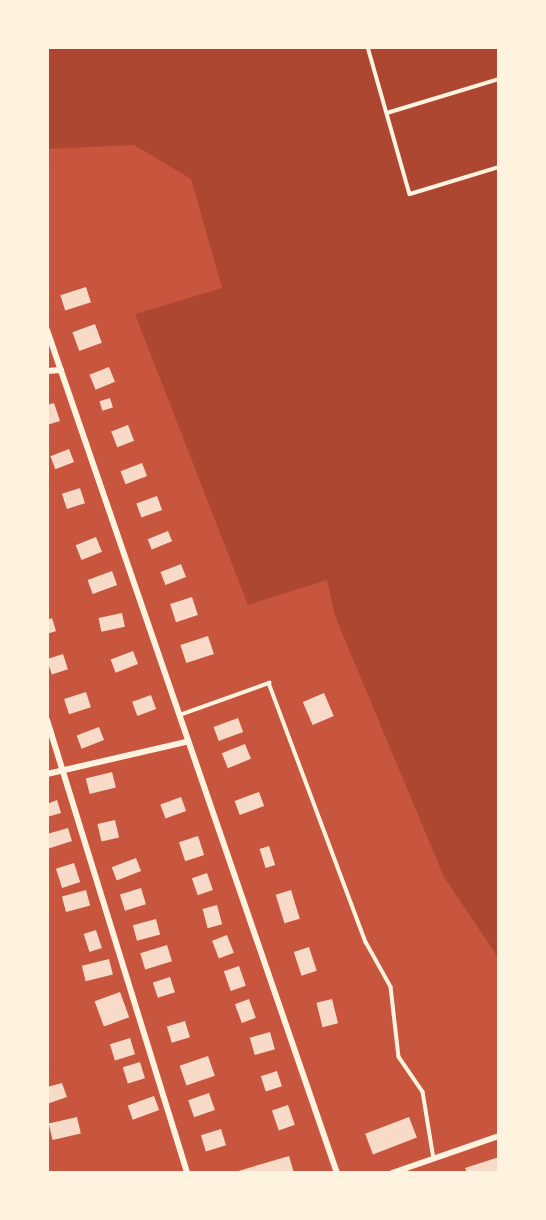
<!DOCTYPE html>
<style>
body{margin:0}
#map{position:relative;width:546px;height:1220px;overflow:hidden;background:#c8553d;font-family:Commissioner,sans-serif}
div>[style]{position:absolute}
.green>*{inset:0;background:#ae4732}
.building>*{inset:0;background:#f7dbc8;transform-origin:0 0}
.service>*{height:3.5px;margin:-1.75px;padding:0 1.75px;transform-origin:1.75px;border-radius:1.75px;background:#fff3e0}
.minor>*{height:6px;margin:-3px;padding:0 3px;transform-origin:3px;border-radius:3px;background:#fff3e0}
span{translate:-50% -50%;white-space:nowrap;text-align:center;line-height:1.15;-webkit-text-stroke:5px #fff3e0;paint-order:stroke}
.frame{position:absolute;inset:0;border:49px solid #fff3e0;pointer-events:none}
</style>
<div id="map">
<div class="green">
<i style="clip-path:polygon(47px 47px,499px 47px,499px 959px,444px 877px,335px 616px,327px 580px,248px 605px,135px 314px,222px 288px,191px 179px,134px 145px,47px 149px)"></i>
</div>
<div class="building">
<i style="left:86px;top:287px;width:16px;height:27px;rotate:72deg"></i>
<i style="left:95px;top:324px;width:20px;height:24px;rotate:70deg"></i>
<i style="left:109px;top:367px;width:16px;height:21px;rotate:68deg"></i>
<i style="left:110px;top:398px;width:10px;height:11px;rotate:73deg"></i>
<i style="clip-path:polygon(54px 403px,60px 421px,47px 425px,47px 405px)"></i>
<i style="left:128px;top:425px;width:17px;height:18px;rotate:69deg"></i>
<i style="left:69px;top:449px;width:14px;height:20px;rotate:69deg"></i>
<i style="left:142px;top:463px;width:14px;height:23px;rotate:69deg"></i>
<i style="left:80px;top:488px;width:16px;height:19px;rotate:72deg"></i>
<i style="left:157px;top:496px;width:15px;height:22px;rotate:70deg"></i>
<i style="left:168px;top:531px;width:11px;height:22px;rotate:68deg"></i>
<i style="left:96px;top:537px;width:16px;height:22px;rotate:68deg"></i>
<i style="left:181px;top:564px;width:14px;height:22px;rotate:69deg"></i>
<i style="left:112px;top:571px;width:15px;height:26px;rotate:70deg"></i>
<i style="left:192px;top:597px;width:19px;height:23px;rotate:72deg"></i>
<i style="left:122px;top:613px;width:14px;height:24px;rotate:78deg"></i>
<i style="clip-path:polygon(52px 618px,56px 631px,47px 634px,47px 620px)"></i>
<i style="left:208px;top:636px;width:19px;height:29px;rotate:72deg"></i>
<i style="left:133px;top:651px;width:14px;height:24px;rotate:69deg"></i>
<i style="left:63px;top:654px;width:16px;height:17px;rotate:72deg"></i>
<i style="left:86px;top:692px;width:16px;height:23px;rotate:72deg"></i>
<i style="left:324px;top:693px;width:25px;height:23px;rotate:67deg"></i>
<i style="left:151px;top:695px;width:15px;height:20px;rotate:70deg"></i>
<i style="left:238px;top:718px;width:15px;height:26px;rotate:70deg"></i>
<i style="left:99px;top:727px;width:14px;height:24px;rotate:69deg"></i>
<i style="left:245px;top:744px;width:16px;height:25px;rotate:68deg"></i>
<i style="left:112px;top:772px;width:16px;height:27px;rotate:76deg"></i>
<i style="left:259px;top:792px;width:15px;height:26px;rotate:70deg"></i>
<i style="left:181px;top:797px;width:15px;height:22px;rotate:70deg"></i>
<i style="clip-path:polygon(57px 800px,61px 813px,47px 817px,47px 804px)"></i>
<i style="left:115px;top:820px;width:18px;height:18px;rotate:77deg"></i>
<i style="clip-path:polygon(68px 828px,72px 841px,47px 849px,47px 834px)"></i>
<i style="left:198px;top:836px;width:20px;height:20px;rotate:72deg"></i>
<i style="left:269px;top:846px;width:20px;height:10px;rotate:72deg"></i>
<i style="left:136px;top:858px;width:14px;height:26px;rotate:69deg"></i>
<i style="left:74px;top:863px;width:20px;height:19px;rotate:72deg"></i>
<i style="left:207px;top:873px;width:18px;height:16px;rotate:71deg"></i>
<i style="left:141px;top:888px;width:17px;height:22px;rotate:73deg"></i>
<i style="left:86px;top:890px;width:16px;height:25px;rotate:75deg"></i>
<i style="left:291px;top:890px;width:30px;height:16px;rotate:73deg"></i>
<i style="left:217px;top:905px;width:20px;height:15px;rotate:75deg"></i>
<i style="left:156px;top:919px;width:16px;height:24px;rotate:75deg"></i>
<i style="left:96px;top:930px;width:19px;height:13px;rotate:72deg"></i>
<i style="left:227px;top:935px;width:19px;height:16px;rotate:69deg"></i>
<i style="left:167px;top:945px;width:17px;height:28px;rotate:73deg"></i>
<i style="left:309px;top:947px;width:25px;height:16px;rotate:72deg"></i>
<i style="left:109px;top:959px;width:16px;height:28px;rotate:76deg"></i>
<i style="left:239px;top:966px;width:21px;height:16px;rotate:71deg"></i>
<i style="left:170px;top:977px;width:16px;height:18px;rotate:72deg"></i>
<i style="left:120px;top:992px;width:27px;height:27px;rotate:70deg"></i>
<i style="left:249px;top:999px;width:20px;height:15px;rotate:70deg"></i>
<i style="left:332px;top:999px;width:25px;height:16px;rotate:76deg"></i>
<i style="left:185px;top:1021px;width:17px;height:19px;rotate:73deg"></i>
<i style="left:270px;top:1032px;width:18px;height:21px;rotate:74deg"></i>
<i style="left:130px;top:1038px;width:17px;height:21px;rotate:73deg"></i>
<i style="left:208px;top:1056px;width:21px;height:30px;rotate:71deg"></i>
<i style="left:140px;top:1062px;width:17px;height:18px;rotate:73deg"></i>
<i style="left:277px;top:1071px;width:16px;height:17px;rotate:72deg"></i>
<i style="clip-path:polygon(62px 1083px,67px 1097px,47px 1104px,47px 1087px)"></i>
<i style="left:209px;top:1093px;width:18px;height:22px;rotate:71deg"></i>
<i style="left:154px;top:1096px;width:15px;height:28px;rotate:70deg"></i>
<i style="left:288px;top:1105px;width:21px;height:17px;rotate:71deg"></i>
<i style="left:77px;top:1117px;width:17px;height:29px;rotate:77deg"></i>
<i style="left:409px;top:1117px;width:22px;height:47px;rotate:69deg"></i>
<i style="left:221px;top:1129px;width:17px;height:21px;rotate:73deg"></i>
<i style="clip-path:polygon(289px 1156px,294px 1173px,235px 1173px,235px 1172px)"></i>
<i style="clip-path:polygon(499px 1157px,499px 1173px,467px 1173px,465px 1168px)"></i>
</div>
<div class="service">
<i style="left:368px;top:47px;width:153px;rotate:74.1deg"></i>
<i style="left:410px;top:194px;width:93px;rotate:-16.9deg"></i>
<i style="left:387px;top:113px;width:117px;rotate:-16.9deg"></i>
<i style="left:180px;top:715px;width:95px;rotate:-19.8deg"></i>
<i style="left:269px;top:683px;width:277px;rotate:69.5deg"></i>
<i style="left:366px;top:942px;width:51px;rotate:60.9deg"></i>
<i style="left:391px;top:987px;width:70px;rotate:83.5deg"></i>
<i style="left:399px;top:1057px;width:42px;rotate:55.6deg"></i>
<i style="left:423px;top:1092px;width:68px;rotate:80.7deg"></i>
</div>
<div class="minor">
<i style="left:47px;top:330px;width:891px;rotate:71.02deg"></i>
<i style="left:47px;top:371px;width:14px;rotate:-4deg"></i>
<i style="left:47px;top:720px;width:474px;rotate:72.8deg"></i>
<i style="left:47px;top:774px;width:143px;rotate:-13deg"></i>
<i style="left:392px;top:1173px;width:113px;rotate:-19.1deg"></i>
</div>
<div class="frame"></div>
</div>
